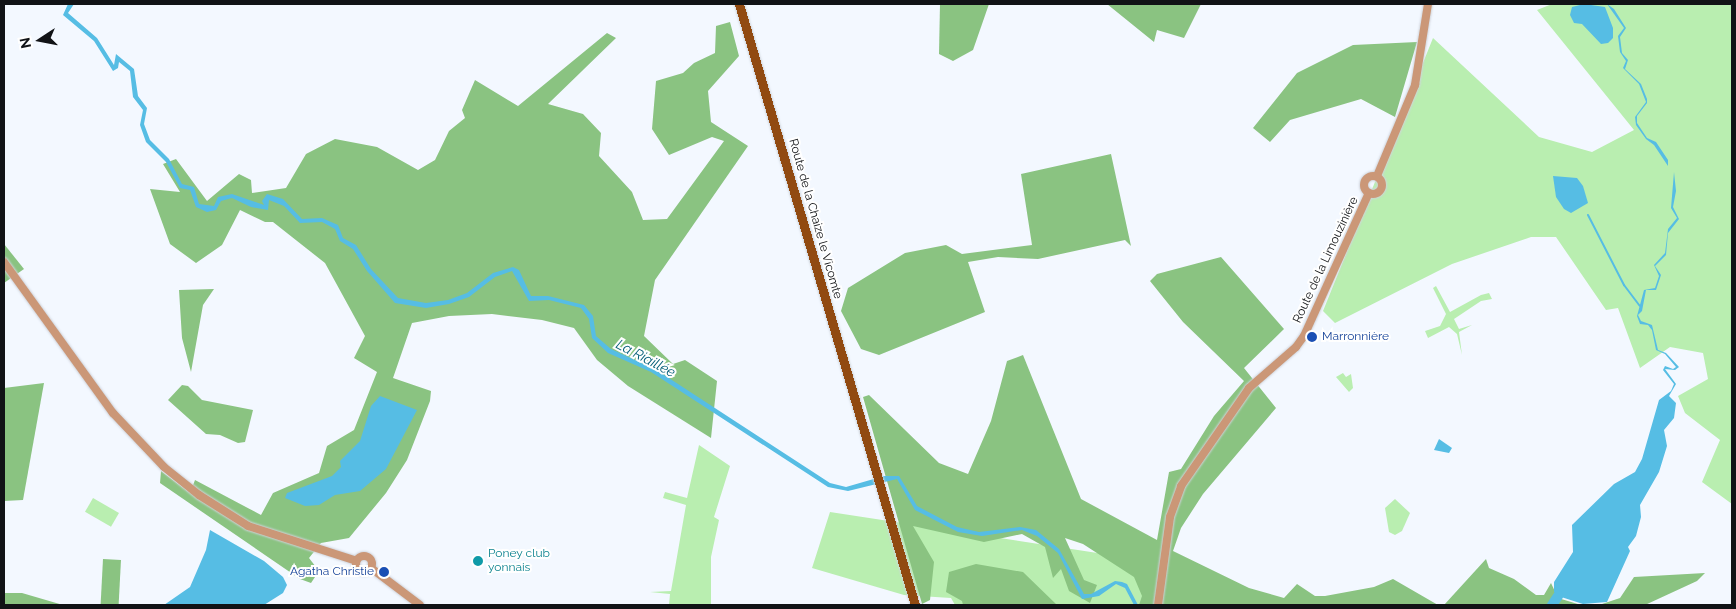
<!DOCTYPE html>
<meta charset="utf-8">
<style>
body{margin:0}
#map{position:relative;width:1736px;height:609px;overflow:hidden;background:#f3f8ff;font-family:Raleway,sans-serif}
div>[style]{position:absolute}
.green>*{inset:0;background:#b9eeb0;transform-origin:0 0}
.forest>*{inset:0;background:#8ac381;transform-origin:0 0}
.water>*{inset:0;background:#56bde4}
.stream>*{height:2px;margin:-1px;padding:0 1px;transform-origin:1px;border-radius:1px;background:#56bde4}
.river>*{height:10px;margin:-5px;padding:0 5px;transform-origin:5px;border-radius:5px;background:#56bde4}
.roads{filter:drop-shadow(0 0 1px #cfd3da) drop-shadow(0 0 1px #cfd3da)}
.minor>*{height:8px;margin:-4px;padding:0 4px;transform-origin:4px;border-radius:4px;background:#cb9777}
.minor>.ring{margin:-4px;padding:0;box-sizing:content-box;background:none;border:8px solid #cb9777;border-radius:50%}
.major>*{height:9px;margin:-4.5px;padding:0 4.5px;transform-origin:4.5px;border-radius:4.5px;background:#914a11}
.dots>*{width:14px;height:14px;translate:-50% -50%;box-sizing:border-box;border:2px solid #fff;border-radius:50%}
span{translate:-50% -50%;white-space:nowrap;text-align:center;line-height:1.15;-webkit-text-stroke:4px #fff;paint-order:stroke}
.street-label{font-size:12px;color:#111316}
.transit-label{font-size:12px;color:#164399}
.left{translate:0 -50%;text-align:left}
.right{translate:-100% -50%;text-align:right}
.culture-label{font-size:12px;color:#0d838f}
.water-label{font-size:14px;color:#035d77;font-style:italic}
.frame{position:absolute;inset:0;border:5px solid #111316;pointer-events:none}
.north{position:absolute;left:15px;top:15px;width:50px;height:50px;-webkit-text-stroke:4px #fff;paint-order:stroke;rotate:259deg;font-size:14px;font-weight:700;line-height:20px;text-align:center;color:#111316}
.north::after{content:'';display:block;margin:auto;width:18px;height:22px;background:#111316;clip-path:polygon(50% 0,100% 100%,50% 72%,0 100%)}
</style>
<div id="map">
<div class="green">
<i style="clip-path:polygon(1552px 4px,1732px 4px,1732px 504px,1702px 482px,1720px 440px,1685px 413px,1678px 396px,1708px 379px,1703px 353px,1670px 347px,1640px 368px,1618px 308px,1606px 310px,1556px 237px,1531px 237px,1452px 264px,1335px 323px,1323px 311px,1433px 38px,1539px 137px,1592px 152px,1634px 130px,1537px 10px)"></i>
<i style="clip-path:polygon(1436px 286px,1450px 312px,1481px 295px,1489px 293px,1492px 299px,1481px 301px,1454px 319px,1459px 329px,1472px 325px,1459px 332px,1462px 355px,1457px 334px,1449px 327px,1428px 338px,1425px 331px,1440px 326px,1446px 314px,1433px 288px)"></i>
<i style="clip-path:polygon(1343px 373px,1346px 377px,1351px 374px,1353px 388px,1349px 392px,1336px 377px)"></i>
<i style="clip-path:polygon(699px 445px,730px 466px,714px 517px,719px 520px,711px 557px,711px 605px,669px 605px,670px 594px,650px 592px,671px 591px,686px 505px,663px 498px,665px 492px,687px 498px)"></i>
<i style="left:93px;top:498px;width:30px;height:16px;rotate:30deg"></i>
<i style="clip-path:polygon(1395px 499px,1410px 513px,1402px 531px,1395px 535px,1389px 532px,1385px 508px)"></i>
<i style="clip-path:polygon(830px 512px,1130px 558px,1254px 605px,955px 605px,951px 598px,904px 595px,812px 568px)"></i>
</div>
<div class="forest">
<i style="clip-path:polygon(940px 4px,989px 4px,973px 50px,953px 61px,939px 54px)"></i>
<i style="clip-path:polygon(1107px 4px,1201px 4px,1184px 38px,1157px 30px,1154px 42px)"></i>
<i style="clip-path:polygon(730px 22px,739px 56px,708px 91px,711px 122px,748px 146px,655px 280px,644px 336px,673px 364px,685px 360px,717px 381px,711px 438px,628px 386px,597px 360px,574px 328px,542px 320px,492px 314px,449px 316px,412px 323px,393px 378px,431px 391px,430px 401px,407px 460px,386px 493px,349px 538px,321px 543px,309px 558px,319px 571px,311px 583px,300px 579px,160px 483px,161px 471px,190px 493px,195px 480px,261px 515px,273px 493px,319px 473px,327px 446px,354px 430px,377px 372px,354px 358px,365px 336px,325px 263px,273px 222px,265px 222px,240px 210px,222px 245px,196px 263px,170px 244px,150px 189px,180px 192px,163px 164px,176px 159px,207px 201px,239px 174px,251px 180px,252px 193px,286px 188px,306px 154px,335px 139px,377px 147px,418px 170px,435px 160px,449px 131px,465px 118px,462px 110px,475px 80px,518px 106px,607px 33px,616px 38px,548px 104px,583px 114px,601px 133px,599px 156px,632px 192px,643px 220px,667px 219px,724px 141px,712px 137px,669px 155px,652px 129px,656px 81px,683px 73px,694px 63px,715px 53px,716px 26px)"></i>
<i style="clip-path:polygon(1417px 42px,1395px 117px,1361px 99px,1290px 120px,1270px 142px,1253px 128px,1297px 73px,1353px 45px)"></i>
<i style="clip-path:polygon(1111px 154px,1131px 246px,1125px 240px,1038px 259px,998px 257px,968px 262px,985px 312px,879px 355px,861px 349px,841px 311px,848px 288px,905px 253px,946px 245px,962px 254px,1032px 245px,1021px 174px)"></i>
<i style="clip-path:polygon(4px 244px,24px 269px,4px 283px)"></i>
<i style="clip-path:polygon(1221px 257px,1284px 329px,1244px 368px,1276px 408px,1203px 494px,1181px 528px,1173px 551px,1249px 588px,1284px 598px,1297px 584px,1315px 596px,1325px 596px,1374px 587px,1393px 579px,1438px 605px,1139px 605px,1142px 596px,1134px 577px,1083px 544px,1065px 538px,1084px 580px,1097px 585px,1090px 603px,1069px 591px,1061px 569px,1053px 578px,1045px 547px,1022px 534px,984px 542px,913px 526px,934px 562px,930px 600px,922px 604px,863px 397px,869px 395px,939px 463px,968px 474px,991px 421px,1007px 361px,1023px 355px,1081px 499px,1157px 540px,1169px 472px,1181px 469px,1214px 416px,1244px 381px,1183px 322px,1150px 281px,1157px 274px)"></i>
<i style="clip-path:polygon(214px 289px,203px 305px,191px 372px,182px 338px,179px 290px)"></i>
<i style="clip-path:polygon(44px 383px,23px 500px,4px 501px,4px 388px)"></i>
<i style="clip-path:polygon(182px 385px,188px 386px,202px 400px,253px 410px,245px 442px,238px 443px,220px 435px,206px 434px,168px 400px)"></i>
<i style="left:103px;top:559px;width:18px;height:46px;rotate:3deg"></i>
<i style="clip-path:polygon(1486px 559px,1489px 568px,1514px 579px,1536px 595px,1544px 595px,1551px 583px,1558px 598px,1581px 605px,1444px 605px)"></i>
<i style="clip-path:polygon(976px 564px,1023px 572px,1057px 605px,963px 605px,962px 601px,946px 592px,949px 572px)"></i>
<i style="clip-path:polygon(1705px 573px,1697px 581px,1645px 605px,1599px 605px,1620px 598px,1634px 577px)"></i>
<i style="clip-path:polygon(4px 593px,22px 593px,63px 605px,4px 605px)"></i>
</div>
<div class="water">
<i style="clip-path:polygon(68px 4px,74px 4px,68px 13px,97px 38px,114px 65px,116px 54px,134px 69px,138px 96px,147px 108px,144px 124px,150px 140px,169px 159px,182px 184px,194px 187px,199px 204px,214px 206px,218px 197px,232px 194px,264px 205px,262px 201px,267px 194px,283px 199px,302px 219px,322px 218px,338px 225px,343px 238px,356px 245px,371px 269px,398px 298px,426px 303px,448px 300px,467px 293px,493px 273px,513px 267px,519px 270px,531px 296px,548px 296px,584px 305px,593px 316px,596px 336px,611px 349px,655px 369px,830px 483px,846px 487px,884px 476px,899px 476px,917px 506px,957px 527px,979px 532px,1020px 527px,1036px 530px,1059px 549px,1084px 594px,1091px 594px,1115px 581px,1122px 582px,1127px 584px,1138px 605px,1134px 605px,1125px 588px,1116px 584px,1099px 596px,1082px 599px,1058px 553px,1037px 536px,1022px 530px,982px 536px,958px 532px,915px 510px,897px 479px,848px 491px,828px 487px,651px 372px,608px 353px,592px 338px,589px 319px,581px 308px,549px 300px,529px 301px,512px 271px,495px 277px,469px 297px,449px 304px,426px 308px,395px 303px,367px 271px,353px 249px,340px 241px,335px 229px,322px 222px,300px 223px,284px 206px,269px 200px,268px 210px,251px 207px,232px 198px,221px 201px,216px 210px,207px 212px,196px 207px,190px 190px,180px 188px,166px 162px,146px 142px,140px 125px,143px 110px,133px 97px,130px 71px,119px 62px,118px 68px,113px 71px,94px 41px,63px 15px)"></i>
<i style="clip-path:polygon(1584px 4px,1605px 7px,1613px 28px,1613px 38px,1608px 43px,1601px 44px,1582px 24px,1574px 23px,1570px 15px,1572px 7px)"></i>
<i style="clip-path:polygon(1607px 4px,1614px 9px,1626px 28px,1620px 37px,1622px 53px,1628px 60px,1625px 69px,1641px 84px,1647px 99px,1647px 103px,1637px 116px,1637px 123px,1647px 138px,1656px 142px,1668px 160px,1668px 166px,1654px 145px,1646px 139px,1636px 125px,1635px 117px,1646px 102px,1639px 84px,1623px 68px,1626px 61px,1620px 52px,1618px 36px,1624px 28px)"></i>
<i style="clip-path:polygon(1674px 172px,1676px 191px,1673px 207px,1679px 219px,1668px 233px,1666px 255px,1655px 266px,1661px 275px,1656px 290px,1646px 290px,1642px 311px,1638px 315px,1641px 321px,1652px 325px,1658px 350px,1666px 353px,1679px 367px,1675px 370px,1665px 369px,1676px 384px,1669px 396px,1676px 403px,1674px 418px,1664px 430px,1667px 446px,1659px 472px,1640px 505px,1641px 517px,1636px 536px,1628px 547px,1630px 551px,1607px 602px,1583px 604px,1558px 596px,1554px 592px,1554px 582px,1573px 552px,1572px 525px,1614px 484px,1635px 472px,1642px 459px,1659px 400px,1671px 391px,1674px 384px,1663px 370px,1665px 366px,1673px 369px,1676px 367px,1665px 354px,1656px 350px,1652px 330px,1648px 325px,1640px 324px,1637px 316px,1644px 290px,1655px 288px,1659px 276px,1654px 265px,1665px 253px,1668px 229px,1677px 218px,1671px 208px)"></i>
<i style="clip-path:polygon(1553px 176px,1577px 178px,1583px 186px,1588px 203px,1571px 213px,1564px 209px,1556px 197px)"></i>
<i style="clip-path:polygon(380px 396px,417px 410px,386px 469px,360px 491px,335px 495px,319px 505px,305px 506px,285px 498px,287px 493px,332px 476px,341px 467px,340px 461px,360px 441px,371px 406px)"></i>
<i style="clip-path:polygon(1439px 439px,1452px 448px,1449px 453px,1434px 450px)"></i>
<i style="clip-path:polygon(210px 530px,264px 561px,283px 577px,287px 585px,283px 593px,264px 605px,164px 605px,190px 587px,206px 550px)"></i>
</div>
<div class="stream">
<i style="left:1588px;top:215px;width:79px;rotate:62.8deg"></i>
<i style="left:1624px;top:285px;width:26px;rotate:53deg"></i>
</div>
<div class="river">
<i style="left:1552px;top:605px;width:11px;rotate:-56deg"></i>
</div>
<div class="roads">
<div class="minor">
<i class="ring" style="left:1364px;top:176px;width:10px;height:10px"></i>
<i style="left:1377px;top:176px;width:99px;rotate:-67.3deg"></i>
<i style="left:1415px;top:85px;width:82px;rotate:-80.9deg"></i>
<i style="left:4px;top:262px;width:186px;rotate:54.2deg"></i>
<i style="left:113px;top:413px;width:74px;rotate:46.6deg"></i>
<i style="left:164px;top:467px;width:45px;rotate:38.7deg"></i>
<i style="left:199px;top:495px;width:58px;rotate:32.3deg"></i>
<i style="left:248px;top:526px;width:114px;rotate:17.8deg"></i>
<i class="ring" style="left:356px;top:556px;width:8px;height:8px"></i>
<i style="left:371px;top:568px;width:61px;rotate:37.1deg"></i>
<i style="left:1158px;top:605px;width:89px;rotate:-82.2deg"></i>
<i style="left:1170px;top:517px;width:33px;rotate:-70deg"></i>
<i style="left:1181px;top:486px;width:119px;rotate:-55.2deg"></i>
<i style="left:1249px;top:388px;width:62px;rotate:-41.1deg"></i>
<i style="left:1296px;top:347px;width:14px;rotate:-54deg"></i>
<i style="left:1304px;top:336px;width:157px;rotate:-65.6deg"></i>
</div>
<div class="major">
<i style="left:739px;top:4px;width:626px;rotate:73.68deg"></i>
</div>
</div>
<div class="dots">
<i style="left:1312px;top:337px;background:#1a4fb4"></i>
<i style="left:478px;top:561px;background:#0f9aa8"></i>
<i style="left:384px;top:572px;background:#1a4fb4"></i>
</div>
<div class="street-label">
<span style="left:815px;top:219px;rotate:74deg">Route de la Chaize le Vicomte</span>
<span style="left:1326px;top:260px;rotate:-65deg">Route de la Limouzinière</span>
</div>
<div class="transit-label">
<span class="left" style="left:1322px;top:337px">Marronnière</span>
<span class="right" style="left:374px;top:572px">Agatha Christie</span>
</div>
<div class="culture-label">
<span class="left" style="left:488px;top:561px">Poney club<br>yonnais</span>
</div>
<div class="water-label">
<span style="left:646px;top:358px;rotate:28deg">La Riaillée</span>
</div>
<div class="frame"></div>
<div class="north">N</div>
</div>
